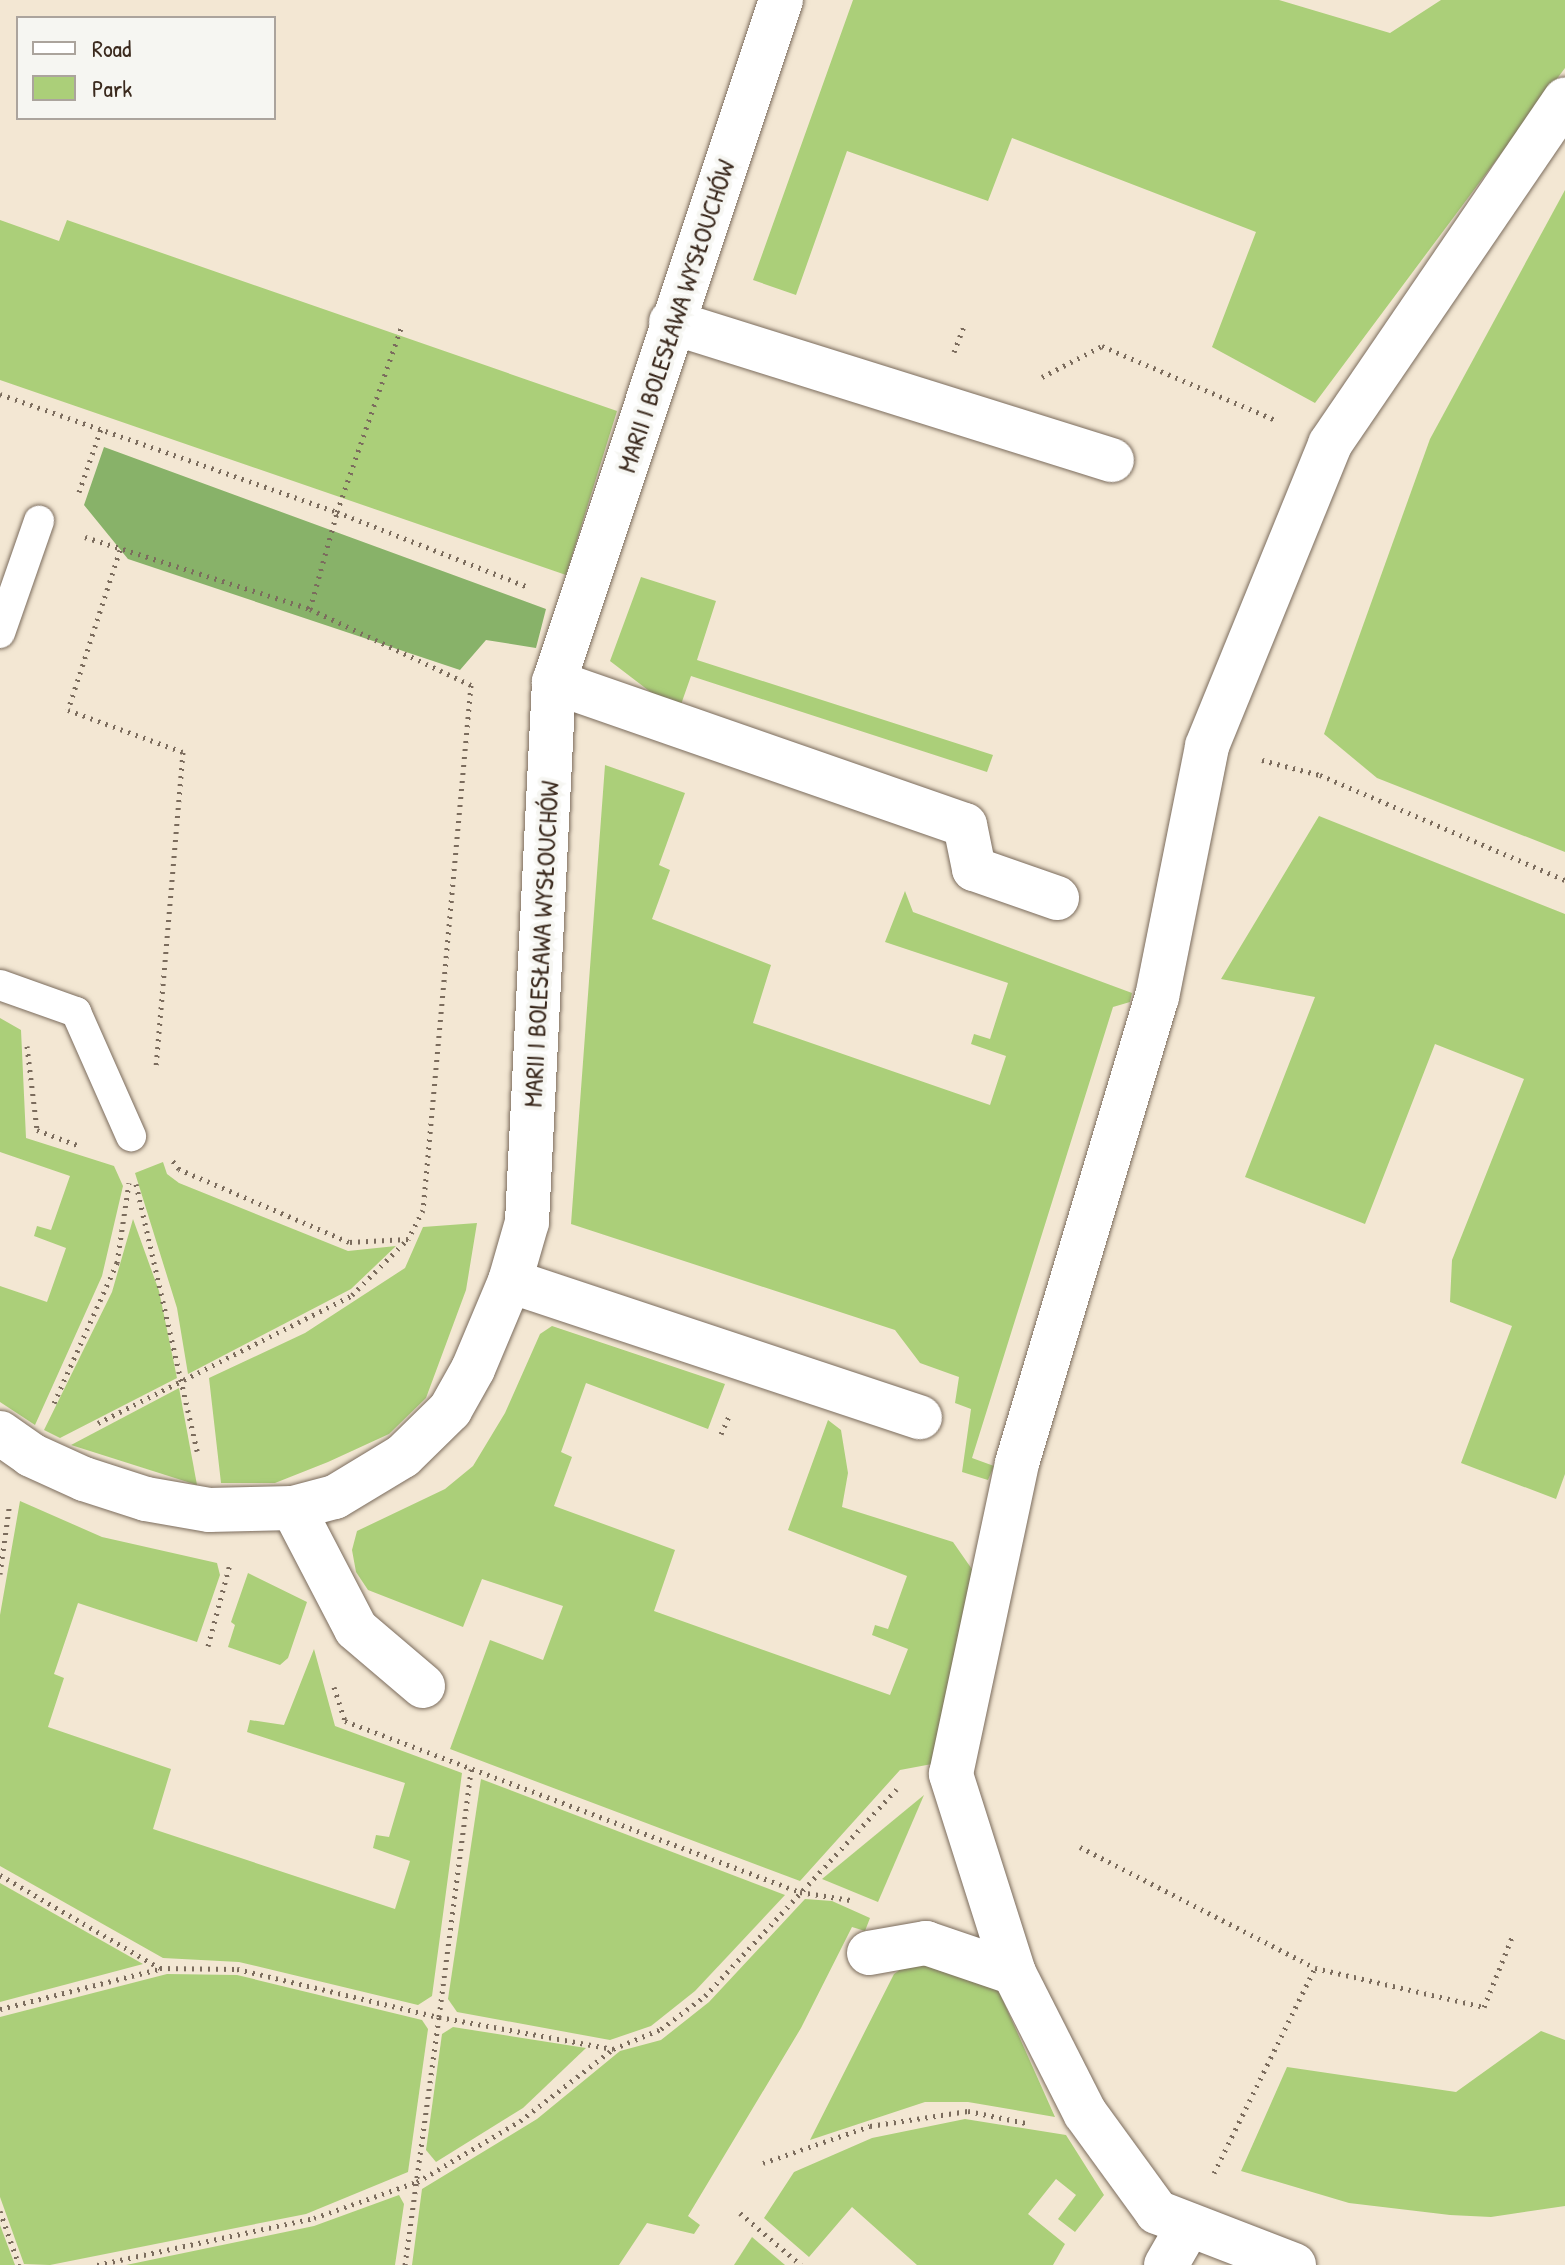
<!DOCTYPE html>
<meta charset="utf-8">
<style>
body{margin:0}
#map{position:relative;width:1565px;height:2265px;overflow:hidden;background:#f3e7d3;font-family:"Patrick Hand",sans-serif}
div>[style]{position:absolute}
.green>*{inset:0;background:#abcf79}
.forest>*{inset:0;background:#88b269}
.path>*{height:5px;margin-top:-2.5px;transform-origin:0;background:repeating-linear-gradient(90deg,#7b6c5d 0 2px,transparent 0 8px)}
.roads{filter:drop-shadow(0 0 2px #7b6c5d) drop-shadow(0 0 2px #7b6c5d)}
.service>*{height:30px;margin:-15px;padding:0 15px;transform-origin:15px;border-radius:15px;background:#fff}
.minor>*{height:44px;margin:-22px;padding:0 22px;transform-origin:22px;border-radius:22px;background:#fff}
span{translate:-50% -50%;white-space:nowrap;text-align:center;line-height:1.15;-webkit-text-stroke:8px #f6f6f2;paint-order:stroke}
.street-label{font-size:26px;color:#3b2a1e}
.legend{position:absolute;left:16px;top:16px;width:260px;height:104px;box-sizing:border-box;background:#f6f6f2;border:2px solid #aba49d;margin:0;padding:10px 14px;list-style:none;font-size:24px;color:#3b2a1e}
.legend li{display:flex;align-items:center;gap:16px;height:40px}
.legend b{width:40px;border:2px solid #aba49d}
</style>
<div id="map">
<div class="green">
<i style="clip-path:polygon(853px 0,1279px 0,1390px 33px,1441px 0,1565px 0,1565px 68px,1315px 403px,1212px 347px,1256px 232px,1012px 138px,988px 201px,847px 151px,796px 295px,753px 280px)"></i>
<i style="clip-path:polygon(1565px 190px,1565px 852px,1377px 778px,1324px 734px,1430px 439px)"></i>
<i style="clip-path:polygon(0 220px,59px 241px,67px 220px,617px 411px,566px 575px,0 380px)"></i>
<i style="clip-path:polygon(641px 577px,716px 601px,697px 660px,993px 755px,987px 772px,691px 676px,678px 713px,610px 661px)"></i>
<i style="clip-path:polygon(605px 765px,685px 793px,659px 865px,670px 870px,652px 919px,771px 965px,753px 1023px,990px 1105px,1006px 1056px,971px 1044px,974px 1034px,990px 1039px,1008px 983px,885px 942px,905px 891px,913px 912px,1132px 993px,1130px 1002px,1113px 1007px,972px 1458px,994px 1466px,988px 1480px,962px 1472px,971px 1409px,955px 1403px,959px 1377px,920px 1363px,895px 1330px,571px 1224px)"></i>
<i style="clip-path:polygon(1319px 816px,1565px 914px,1565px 1474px,1556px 1499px,1461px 1463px,1512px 1326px,1450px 1302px,1452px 1260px,1524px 1079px,1435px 1044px,1365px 1224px,1245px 1177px,1315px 997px,1221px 979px)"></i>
<i style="clip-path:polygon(0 1018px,21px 1030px,26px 1138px,114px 1166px,123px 1186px,102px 1276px,35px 1425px,0 1402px,0 1286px,47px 1302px,66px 1248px,34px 1236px,37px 1226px,51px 1230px,70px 1176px,0 1152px)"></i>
<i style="clip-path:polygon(163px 1162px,167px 1174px,179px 1183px,348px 1251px,396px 1246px,351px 1289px,188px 1374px,177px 1308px,135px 1173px)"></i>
<i style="clip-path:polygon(133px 1219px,159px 1291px,177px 1378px,60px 1438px,44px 1430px,112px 1292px)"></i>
<i style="clip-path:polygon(477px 1223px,466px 1290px,426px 1398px,389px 1434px,328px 1462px,275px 1483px,221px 1483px,209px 1378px,305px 1333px,405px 1268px,423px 1227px)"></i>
<i style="clip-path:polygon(552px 1326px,725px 1384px,708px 1429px,586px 1383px,561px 1452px,572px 1457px,554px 1506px,675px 1550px,654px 1611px,890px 1695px,908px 1649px,872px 1635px,875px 1625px,888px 1629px,907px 1576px,788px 1530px,828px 1420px,841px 1430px,848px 1473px,842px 1507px,953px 1542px,983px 1585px,932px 1764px,900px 1770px,800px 1881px,450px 1749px,490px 1640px,543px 1660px,563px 1606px,482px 1579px,463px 1627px,368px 1590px,356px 1572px,352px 1550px,357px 1531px,445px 1489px,473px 1466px,505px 1413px,540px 1334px)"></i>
<i style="clip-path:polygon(179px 1388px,197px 1485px,71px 1445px)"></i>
<i style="clip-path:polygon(20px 1501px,102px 1537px,217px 1563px,220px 1575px,197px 1642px,78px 1603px,54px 1674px,64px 1678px,48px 1727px,171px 1769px,153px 1829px,395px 1909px,410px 1861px,373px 1848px,376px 1835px,389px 1837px,405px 1783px,247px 1732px,250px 1720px,284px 1725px,314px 1649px,335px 1726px,462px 1773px,432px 1996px,418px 2005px,239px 1962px,163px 1958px,0 1866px,0 1615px)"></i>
<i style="clip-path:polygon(248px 1573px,307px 1602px,288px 1658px,280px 1665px,228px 1647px,235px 1625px,231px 1622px)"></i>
<i style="clip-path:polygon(481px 1779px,785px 1895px,695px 1991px,651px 2026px,610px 2040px,457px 2012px,448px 1999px)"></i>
<i style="clip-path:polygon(924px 1795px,878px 1902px,822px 1879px)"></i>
<i style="clip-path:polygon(0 1883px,143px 1964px,0 2002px)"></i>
<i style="clip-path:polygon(805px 1899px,832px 1901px,870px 1918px,865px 1931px,852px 1927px,801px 2028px,688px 2216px,700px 2225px,694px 2234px,647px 2223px,619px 2265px,412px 2265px,422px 2189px,537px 2119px,620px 2051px,661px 2040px,709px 2002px)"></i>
<i style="clip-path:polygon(914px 1960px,997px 1987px,1055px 2117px,968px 2102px,925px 2102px,810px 2140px,894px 1974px)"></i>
<i style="clip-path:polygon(167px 1974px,237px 1975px,422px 2020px,428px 2029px,408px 2172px,306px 2214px,50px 2265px,24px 2264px,0 2197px,0 2017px)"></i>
<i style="clip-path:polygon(453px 2027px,586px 2048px,523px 2108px,436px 2162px,426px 2150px,442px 2034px)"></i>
<i style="clip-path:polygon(1541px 2031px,1565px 2040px,1565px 2206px,1491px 2217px,1450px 2215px,1349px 2203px,1241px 2171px,1287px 2067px,1456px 2092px)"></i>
<i style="clip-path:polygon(965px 2119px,1066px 2135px,1104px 2195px,1075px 2232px,1058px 2219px,1076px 2195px,1056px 2179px,1028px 2214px,1065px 2244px,1053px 2265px,917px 2265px,852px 2207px,809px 2257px,764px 2218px,794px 2172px,872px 2138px)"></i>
<i style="clip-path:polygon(399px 2195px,404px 2204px,395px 2265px,126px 2265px,314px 2226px)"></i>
<i style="clip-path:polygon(0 2225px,15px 2265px,0 2265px)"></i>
<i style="clip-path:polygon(752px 2237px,785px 2265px,734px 2265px)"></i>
</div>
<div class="forest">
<i style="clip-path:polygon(104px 447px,546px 609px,536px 648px,486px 640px,460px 670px,128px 559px,84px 505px)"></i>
</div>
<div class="path">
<i style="left:954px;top:352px;width:28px;rotate:-69deg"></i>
<i style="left:1042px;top:377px;width:68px;rotate:-27.3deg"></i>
<i style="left:1102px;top:346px;width:191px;rotate:23.1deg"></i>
<i style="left:0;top:394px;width:357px;rotate:19.3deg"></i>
<i style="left:337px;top:512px;width:205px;rotate:21.4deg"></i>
<i style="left:79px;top:492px;width:67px;rotate:-70.8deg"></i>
<i style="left:85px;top:537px;width:236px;rotate:17.7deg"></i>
<i style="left:310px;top:609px;width:178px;rotate:25.3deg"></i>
<i style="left:471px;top:685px;width:527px;rotate:95.22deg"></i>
<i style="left:423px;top:1210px;width:33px;rotate:117deg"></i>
<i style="left:408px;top:1239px;width:59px;rotate:177.1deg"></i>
<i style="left:349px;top:1242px;width:185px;rotate:-156.8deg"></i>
<i style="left:179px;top:1169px;width:11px;rotate:-128deg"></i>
<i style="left:120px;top:550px;width:168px;rotate:108deg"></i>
<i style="left:68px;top:710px;width:122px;rotate:20.1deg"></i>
<i style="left:183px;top:752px;width:314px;rotate:94.9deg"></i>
<i style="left:310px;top:609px;width:101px;rotate:-74.4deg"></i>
<i style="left:337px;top:512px;width:198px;rotate:-70.8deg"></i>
<i style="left:1262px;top:760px;width:60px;rotate:14.5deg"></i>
<i style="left:1320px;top:775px;width:267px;rotate:23.2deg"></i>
<i style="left:27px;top:1046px;width:85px;rotate:83.2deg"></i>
<i style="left:37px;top:1130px;width:46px;rotate:20.4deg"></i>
<i style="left:136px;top:1184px;width:274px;rotate:77.1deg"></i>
<i style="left:54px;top:1403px;width:154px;rotate:-65.8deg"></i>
<i style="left:117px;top:1263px;width:81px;rotate:-81.5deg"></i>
<i style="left:98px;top:1423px;width:284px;rotate:-26.7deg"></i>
<i style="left:352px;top:1295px;width:78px;rotate:-45deg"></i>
<i style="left:721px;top:1434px;width:22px;rotate:-66deg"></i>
<i style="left:0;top:1574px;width:67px;rotate:-82.2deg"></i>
<i style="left:208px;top:1646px;width:85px;rotate:-75deg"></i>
<i style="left:334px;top:1687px;width:36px;rotate:72deg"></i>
<i style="left:345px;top:1721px;width:486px;rotate:20.6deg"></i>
<i style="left:800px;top:1892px;width:51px;rotate:9.1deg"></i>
<i style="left:1080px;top:1847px;width:264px;rotate:27.2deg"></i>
<i style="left:0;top:1875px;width:185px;rotate:30.2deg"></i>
<i style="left:160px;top:1968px;width:77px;rotate:0.7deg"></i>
<i style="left:237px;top:1969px;width:208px;rotate:13.4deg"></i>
<i style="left:439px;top:2017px;width:250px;rotate:-82.6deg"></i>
<i style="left:0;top:2009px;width:164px;rotate:-14.1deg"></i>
<i style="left:763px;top:2163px;width:113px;rotate:-19.1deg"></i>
<i style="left:870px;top:2126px;width:99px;rotate:-8.7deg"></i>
<i style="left:968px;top:2111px;width:59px;rotate:11.7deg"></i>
<i style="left:1214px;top:2173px;width:229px;rotate:-63.8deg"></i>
<i style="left:1315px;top:1968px;width:173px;rotate:13deg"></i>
<i style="left:1484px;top:2007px;width:78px;rotate:-68.1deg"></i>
<i style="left:0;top:2211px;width:57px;rotate:70.6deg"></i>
<i style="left:740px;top:2213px;width:80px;rotate:40.4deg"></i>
<i style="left:97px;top:2265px;width:222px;rotate:-12.2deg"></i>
<i style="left:314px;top:2218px;width:109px;rotate:-19.3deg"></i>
<i style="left:417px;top:2182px;width:120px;rotate:-30.6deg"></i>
<i style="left:520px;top:2121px;width:116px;rotate:-37.7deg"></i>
<i style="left:405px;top:2265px;width:250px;rotate:-82.2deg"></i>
<i style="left:439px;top:2017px;width:177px;rotate:10.4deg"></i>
<i style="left:613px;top:2049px;width:52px;rotate:-22.6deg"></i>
<i style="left:661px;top:2029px;width:55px;rotate:-36.9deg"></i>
<i style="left:705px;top:1996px;width:282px;rotate:-47.2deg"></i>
</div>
<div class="roads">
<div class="service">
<i style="left:0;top:633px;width:119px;rotate:-70.8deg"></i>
<i style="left:0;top:985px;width:81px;rotate:19.6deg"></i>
<i style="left:76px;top:1012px;width:136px;rotate:66.1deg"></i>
</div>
<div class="minor">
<i style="left:671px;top:322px;width:462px;rotate:17.4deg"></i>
<i style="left:554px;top:682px;width:435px;rotate:19.2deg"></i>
<i style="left:965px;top:825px;width:45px;rotate:78.4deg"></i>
<i style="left:974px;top:869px;width:88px;rotate:19.3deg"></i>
<i style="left:510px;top:1281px;width:432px;rotate:18.4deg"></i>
<i style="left:0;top:1433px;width:38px;rotate:35deg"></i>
<i style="left:31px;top:1455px;width:58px;rotate:24.4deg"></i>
<i style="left:84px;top:1479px;width:65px;rotate:17.9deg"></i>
<i style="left:146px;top:1499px;width:64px;rotate:9.9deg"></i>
<i style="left:209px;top:1510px;width:84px;rotate:-1.4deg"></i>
<i style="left:293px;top:1508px;width:43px;rotate:-14.7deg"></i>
<i style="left:335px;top:1497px;width:79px;rotate:-31.1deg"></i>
<i style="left:403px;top:1456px;width:66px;rotate:-44.4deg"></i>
<i style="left:450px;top:1410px;width:47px;rotate:-60.7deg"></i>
<i style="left:473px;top:1369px;width:95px;rotate:-67.2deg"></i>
<i style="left:510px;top:1281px;width:61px;rotate:-73.9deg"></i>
<i style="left:527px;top:1222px;width:541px;rotate:-87.14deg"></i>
<i style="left:554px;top:682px;width:719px;rotate:-71.59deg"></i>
<i style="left:293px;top:1508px;width:136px;rotate:62.5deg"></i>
<i style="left:356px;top:1629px;width:88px;rotate:40.4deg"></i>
<i style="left:869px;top:1953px;width:58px;rotate:-10deg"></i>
<i style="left:926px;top:1943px;width:93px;rotate:18.8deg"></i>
<i style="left:1166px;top:2265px;width:46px;rotate:-60.1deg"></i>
<i style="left:1294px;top:2265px;width:147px;rotate:-158.9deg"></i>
<i style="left:1157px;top:2212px;width:122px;rotate:-126deg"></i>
<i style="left:1085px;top:2113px;width:157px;rotate:-116.9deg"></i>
<i style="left:1014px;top:1973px;width:209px;rotate:-107.6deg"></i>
<i style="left:951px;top:1774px;width:318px;rotate:-78deg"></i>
<i style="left:1017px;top:1463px;width:487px;rotate:-73.3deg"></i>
<i style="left:1157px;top:997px;width:256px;rotate:-78.7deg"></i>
<i style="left:1207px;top:746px;width:326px;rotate:-67.8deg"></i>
<i style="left:1330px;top:444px;width:417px;rotate:-55.7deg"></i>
</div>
</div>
<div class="street-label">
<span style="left:676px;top:316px;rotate:-72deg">MARII I BOLESŁAWA WYSŁOUCHÓW</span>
<span style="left:541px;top:944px;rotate:-87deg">MARII I BOLESŁAWA WYSŁOUCHÓW</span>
</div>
<ul class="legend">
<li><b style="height:10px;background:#fff"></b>Road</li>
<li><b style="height:22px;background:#abcf79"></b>Park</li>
</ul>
</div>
